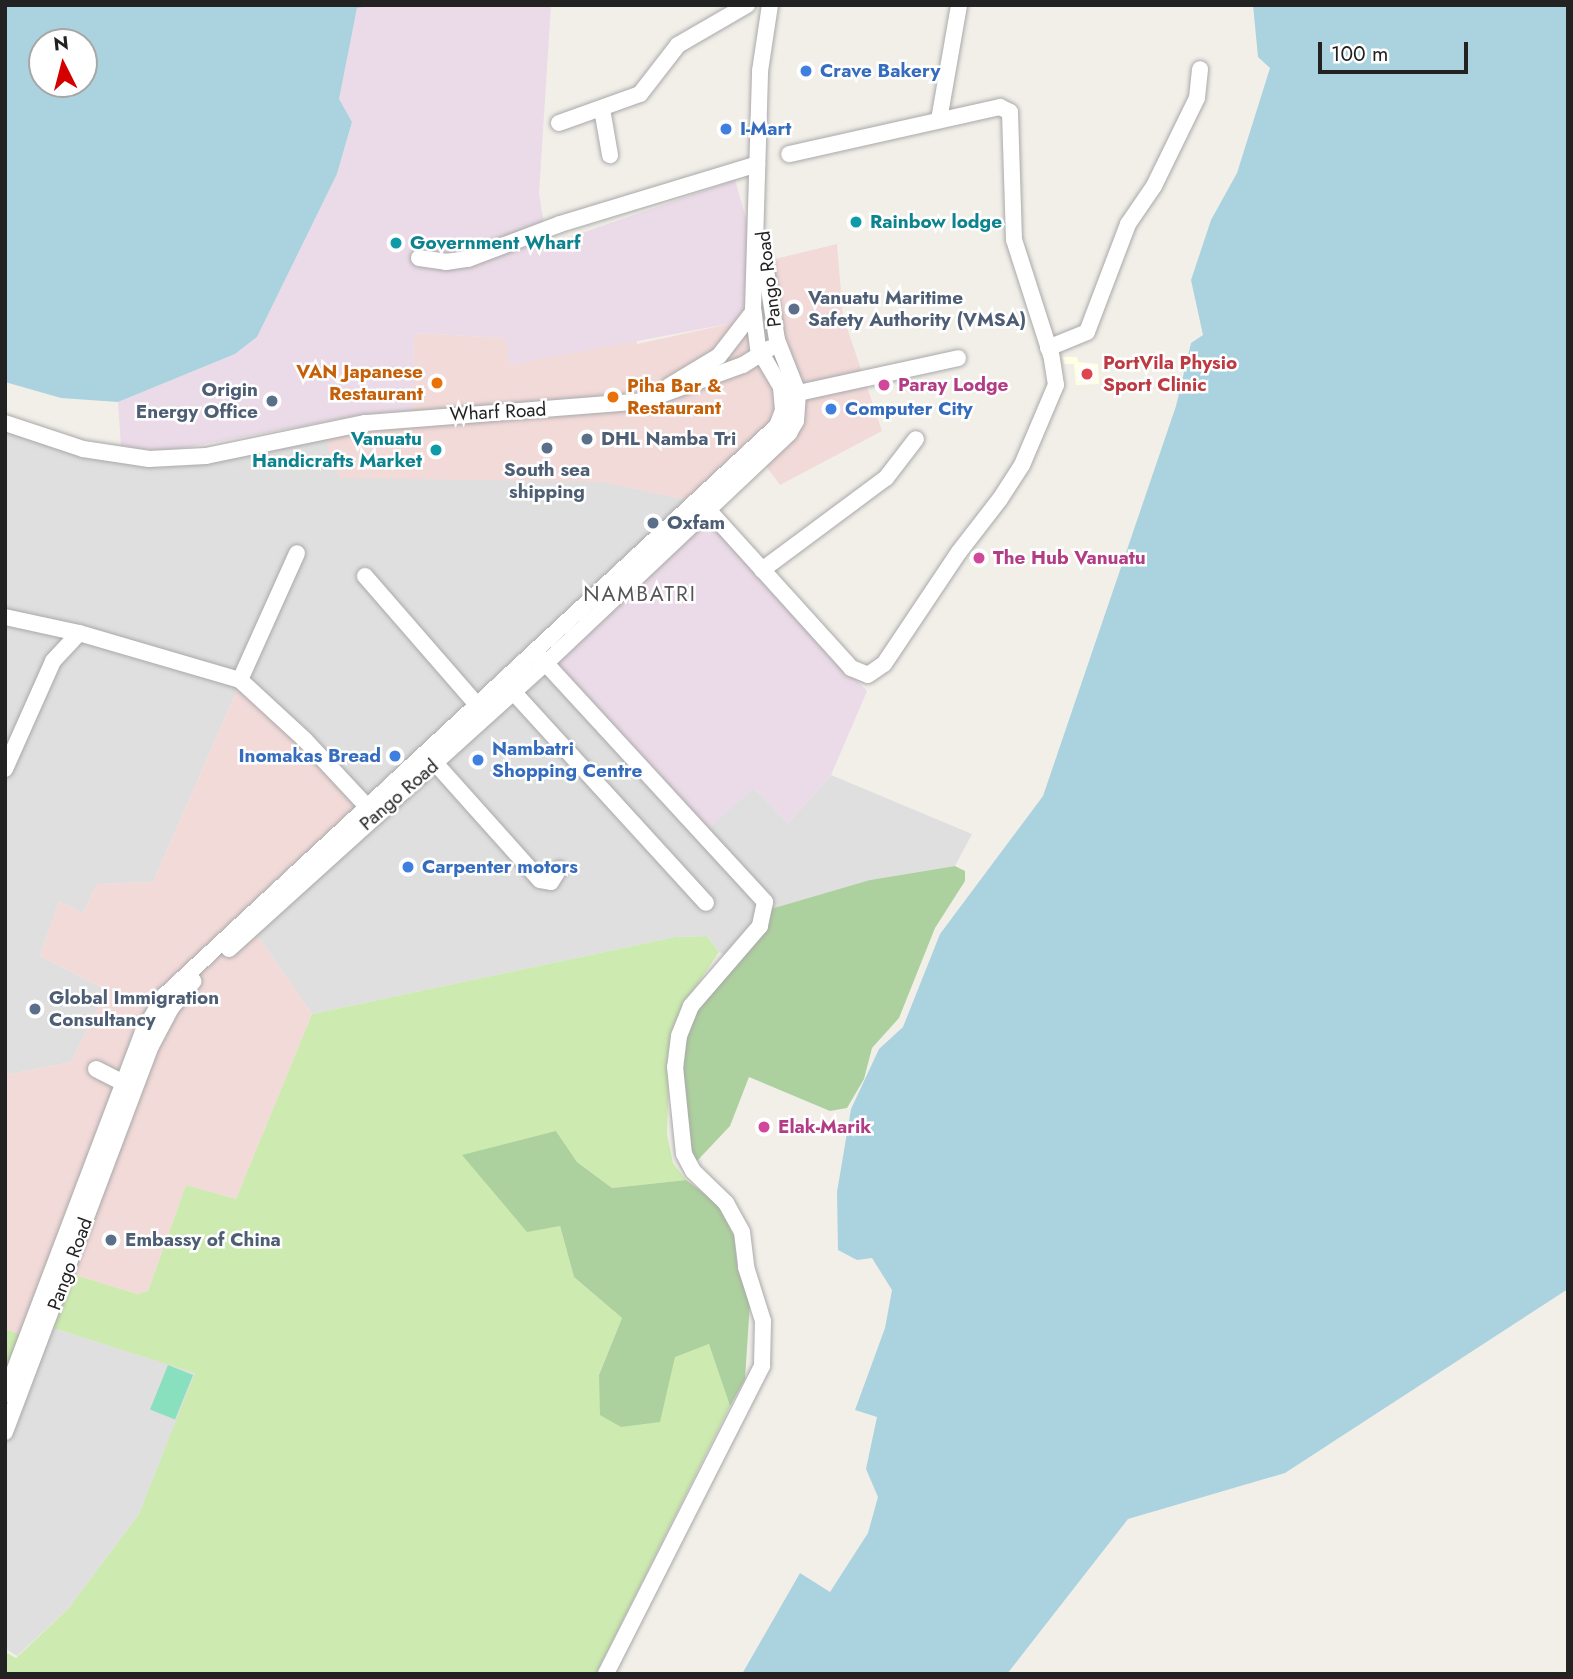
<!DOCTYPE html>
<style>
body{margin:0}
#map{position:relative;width:1573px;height:1679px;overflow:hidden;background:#f2efe9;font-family:Jost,sans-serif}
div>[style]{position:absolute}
.residential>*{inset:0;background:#e0dfdf}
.commercial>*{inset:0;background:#f2dad9}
.industrial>*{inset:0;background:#ebdbe8}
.education>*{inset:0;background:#ffffe5}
.grass>*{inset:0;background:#cdebb0}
.forest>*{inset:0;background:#add19e}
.pitch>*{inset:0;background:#88e0be;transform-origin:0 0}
.water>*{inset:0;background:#aad3df}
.roads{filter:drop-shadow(0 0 2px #a9a9a9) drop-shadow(0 0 2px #a9a9a9)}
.minor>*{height:16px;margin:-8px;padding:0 8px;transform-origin:8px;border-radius:8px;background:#fff}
.dots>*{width:19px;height:19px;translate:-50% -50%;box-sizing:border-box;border:4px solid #fff;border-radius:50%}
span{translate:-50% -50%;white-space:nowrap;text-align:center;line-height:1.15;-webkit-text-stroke:5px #fff;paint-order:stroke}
.shop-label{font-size:19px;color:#366cbe;font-weight:700}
.left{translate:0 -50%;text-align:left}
.right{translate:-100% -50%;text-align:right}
.culture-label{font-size:19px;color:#0d838f;font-weight:700}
.street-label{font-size:19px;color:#222}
.service-label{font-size:19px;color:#4e5e75;font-weight:700}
.health-label{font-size:19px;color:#be3a42;font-weight:700}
.food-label{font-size:19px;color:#c56008;font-weight:700}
.hotel-label{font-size:19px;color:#b23c85;font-weight:700}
.neighbourhood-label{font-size:21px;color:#555;letter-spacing:2px}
.frame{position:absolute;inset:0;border:7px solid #222;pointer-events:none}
.north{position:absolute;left:28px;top:28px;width:70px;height:70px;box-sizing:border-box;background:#fff;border:2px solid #a7a7a7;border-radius:50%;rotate:354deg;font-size:19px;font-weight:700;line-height:28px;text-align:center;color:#222}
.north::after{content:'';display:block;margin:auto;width:24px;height:32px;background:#d40000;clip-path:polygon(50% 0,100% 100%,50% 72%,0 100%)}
.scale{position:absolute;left:1318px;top:42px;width:150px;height:32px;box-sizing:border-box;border:4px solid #222;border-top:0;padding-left:9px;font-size:21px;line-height:24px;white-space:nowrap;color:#222;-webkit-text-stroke:5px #fff;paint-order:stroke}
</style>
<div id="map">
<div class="residential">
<i style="clip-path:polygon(5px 422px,140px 467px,184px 466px,327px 437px,604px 482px,688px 500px,754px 788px,788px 823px,831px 775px,972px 834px,955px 866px,870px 880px,736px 960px,719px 952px,707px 936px,675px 937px,312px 1014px,242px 913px,238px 688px,153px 882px,97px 884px,83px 913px,59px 901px,40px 956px,107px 990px,71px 1062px,5px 1075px)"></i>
<i style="clip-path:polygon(53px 1328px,196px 1373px,139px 1514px,69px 1608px,17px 1656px,5px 1648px,5px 1424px)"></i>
</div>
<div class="commercial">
<i style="clip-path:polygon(837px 244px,843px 316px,882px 431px,780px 485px,751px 446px,688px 500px,603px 482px,340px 478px,330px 461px,327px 437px,412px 423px,414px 333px,506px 338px,510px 365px,636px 339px,637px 344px,733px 323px,775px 259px)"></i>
<i style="clip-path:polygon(238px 688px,275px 719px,357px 809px,242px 913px,312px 1014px,236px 1199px,186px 1185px,148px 1291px,137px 1294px,72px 1274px,30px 1338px,5px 1329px,5px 1075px,71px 1062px,107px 990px,40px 956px,59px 901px,83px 913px,97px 884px,153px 882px)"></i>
</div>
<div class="industrial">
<i style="clip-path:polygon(379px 5px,551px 5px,539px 193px,547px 245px,735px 180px,748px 225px,748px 300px,733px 323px,510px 365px,505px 338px,414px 333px,413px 411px,366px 414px,161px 452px,121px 446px,118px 402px,235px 354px,257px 337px,337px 174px,352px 122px,338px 100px,357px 8px)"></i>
<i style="clip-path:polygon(688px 500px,867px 691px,831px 775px,788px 823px,754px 788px,707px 830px,536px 643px)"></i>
</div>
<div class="education">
<i style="clip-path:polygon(1063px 357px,1077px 357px,1078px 362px,1098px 364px,1099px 384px,1076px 385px,1074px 364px,1064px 364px)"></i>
</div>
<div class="grass">
<i style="clip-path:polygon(707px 936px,719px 952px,686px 1001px,669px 1067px,667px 1134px,673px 1163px,686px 1180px,612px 1188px,577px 1162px,556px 1131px,560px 1226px,574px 1277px,622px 1318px,599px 1375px,710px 1344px,730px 1406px,596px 1674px,5px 1674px,5px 1652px,16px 1658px,69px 1608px,139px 1514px,195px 1373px,53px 1328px,72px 1274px,137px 1294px,148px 1291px,186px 1185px,236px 1199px,312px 1014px,675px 937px)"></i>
<i style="clip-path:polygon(5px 1329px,30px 1338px,5px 1403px)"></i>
</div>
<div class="forest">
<i style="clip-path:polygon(955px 866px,965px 871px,965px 881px,935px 928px,899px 1018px,872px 1048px,864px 1079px,847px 1108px,830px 1111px,749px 1077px,730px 1126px,696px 1162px,681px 1135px,685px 1037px,696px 1009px,771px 909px,870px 880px)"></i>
<i style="clip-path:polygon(556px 1131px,577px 1162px,612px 1188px,686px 1180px,717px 1203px,734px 1236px,738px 1271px,750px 1303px,745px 1379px,730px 1406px,709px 1344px,675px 1357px,660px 1422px,621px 1427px,600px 1415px,599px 1375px,622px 1318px,574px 1277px,560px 1226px,527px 1232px,462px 1155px)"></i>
</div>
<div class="pitch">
<i style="left:168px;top:1365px;width:27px;height:48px;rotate:22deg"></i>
</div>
<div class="water">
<i style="clip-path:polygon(evenodd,5px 5px,379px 5px,357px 8px,339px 99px,352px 122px,337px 174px,257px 337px,235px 354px,118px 402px,61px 398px,5px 382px,5px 5px,84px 42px,84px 84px,42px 84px,42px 42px,84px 42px)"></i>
<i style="clip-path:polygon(1253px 5px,1568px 5px,1568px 1289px,1285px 1473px,1128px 1519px,1007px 1674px,742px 1674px,800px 1573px,830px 1592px,868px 1533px,878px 1497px,866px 1469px,877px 1417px,855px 1410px,885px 1328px,892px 1290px,872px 1258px,857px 1260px,838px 1250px,837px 1192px,851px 1109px,879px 1049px,903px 1027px,940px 934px,1043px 796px,1176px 406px,1191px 343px,1203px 335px,1191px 280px,1211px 220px,1237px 173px,1270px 68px,1258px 57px)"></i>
</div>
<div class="roads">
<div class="minor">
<i style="left:602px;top:109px;width:47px;rotate:80.1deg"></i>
<i style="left:939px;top:120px;width:117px;rotate:-80.1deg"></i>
<i style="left:559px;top:123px;width:86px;rotate:-19.7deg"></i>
<i style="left:640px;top:94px;width:62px;rotate:-52.2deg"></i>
<i style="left:678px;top:45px;width:80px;rotate:-30.1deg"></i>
<i style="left:419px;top:258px;width:27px;rotate:8deg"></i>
<i style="left:446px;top:262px;width:22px;rotate:-8deg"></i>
<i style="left:468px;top:259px;width:98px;rotate:-20.8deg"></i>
<i style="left:560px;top:224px;width:206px;rotate:-16.9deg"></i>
<i style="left:1048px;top:348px;width:42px;rotate:-22.3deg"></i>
<i style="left:1087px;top:332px;width:116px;rotate:-69.2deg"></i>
<i style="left:1128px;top:224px;width:46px;rotate:-55.6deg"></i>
<i style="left:1154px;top:186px;width:98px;rotate:-64deg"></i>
<i style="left:1197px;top:98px;width:29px;rotate:-84deg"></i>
<i style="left:669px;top:386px;width:58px;rotate:-31deg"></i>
<i style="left:719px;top:356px;width:56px;rotate:-52.3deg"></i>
<i style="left:789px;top:395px;width:173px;rotate:-12.3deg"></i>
<i style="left:5px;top:423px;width:82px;rotate:18.4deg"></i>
<i style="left:83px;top:449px;width:67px;rotate:8.6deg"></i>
<i style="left:149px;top:459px;width:57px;rotate:-3deg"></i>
<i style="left:206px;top:456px;width:163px;rotate:-11.7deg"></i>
<i style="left:366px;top:423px;width:279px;rotate:-4.5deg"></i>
<i style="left:644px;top:401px;width:105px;rotate:-20deg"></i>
<i style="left:743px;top:365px;width:31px;rotate:-32deg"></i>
<i style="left:703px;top:504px;width:221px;rotate:47.9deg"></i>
<i style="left:851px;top:668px;width:18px;rotate:22deg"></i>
<i style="left:868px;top:675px;width:19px;rotate:-35deg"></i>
<i style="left:884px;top:664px;width:135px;rotate:-56.2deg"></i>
<i style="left:959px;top:552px;width:67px;rotate:-52.3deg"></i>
<i style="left:1000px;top:499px;width:40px;rotate:-57.1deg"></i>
<i style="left:1022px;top:465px;width:87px;rotate:-67deg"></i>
<i style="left:1056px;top:385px;width:30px;rotate:-99deg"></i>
<i style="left:1051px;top:355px;width:121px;rotate:-107.8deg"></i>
<i style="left:1014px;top:240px;width:128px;rotate:-91.8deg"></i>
<i style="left:1010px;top:112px;width:11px;rotate:-153deg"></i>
<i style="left:1000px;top:107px;width:216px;rotate:167.4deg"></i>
<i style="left:762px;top:570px;width:154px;rotate:-36.6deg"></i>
<i style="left:886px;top:478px;width:49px;rotate:-52.4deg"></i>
<i style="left:365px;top:576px;width:171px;rotate:49deg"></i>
<i style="left:5px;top:617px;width:76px;rotate:12.2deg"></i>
<i style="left:79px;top:633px;width:168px;rotate:16.3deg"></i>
<i style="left:240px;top:680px;width:88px;rotate:42.7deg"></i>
<i style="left:305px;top:740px;width:100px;rotate:47deg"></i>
<i style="left:539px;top:656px;width:334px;rotate:47.4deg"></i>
<i style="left:765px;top:902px;width:25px;rotate:102deg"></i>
<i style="left:760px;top:926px;width:106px;rotate:130.8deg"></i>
<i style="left:691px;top:1006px;width:32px;rotate:112deg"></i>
<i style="left:679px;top:1036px;width:31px;rotate:97deg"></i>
<i style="left:675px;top:1067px;width:87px;rotate:84.1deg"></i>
<i style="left:684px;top:1154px;width:19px;rotate:62deg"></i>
<i style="left:693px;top:1171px;width:46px;rotate:44.1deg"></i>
<i style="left:726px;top:1203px;width:33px;rotate:61deg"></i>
<i style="left:742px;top:1232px;width:35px;rotate:83deg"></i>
<i style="left:746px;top:1267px;width:57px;rotate:72.5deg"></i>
<i style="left:763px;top:1321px;width:45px;rotate:91.3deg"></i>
<i style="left:762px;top:1366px;width:345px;rotate:116.9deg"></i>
<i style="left:240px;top:680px;width:139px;rotate:-65.8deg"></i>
<i style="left:507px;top:685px;width:295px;rotate:47.6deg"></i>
<i style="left:429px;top:756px;width:166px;rotate:48.2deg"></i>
<i style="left:540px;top:880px;width:11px;rotate:10deg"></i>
<i style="left:551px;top:882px;width:15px;rotate:-58deg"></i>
<i style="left:5px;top:769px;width:118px;rotate:-66deg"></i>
<i style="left:53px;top:661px;width:38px;rotate:-47deg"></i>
<i style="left:229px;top:949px;width:427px;rotate:-42.1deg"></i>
<i style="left:546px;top:663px;width:335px;rotate:-43.4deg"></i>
<i style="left:789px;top:433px;width:14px;rotate:-60deg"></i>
<i style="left:796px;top:421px;width:28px;rotate:-86deg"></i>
<i style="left:798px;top:393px;width:57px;rotate:-111.6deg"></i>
<i style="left:777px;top:340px;width:78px;rotate:-98.9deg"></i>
<i style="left:96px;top:1069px;width:38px;rotate:27deg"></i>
<i style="left:5px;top:1395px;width:388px;rotate:-69.2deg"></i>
<i style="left:143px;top:1032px;width:42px;rotate:-59.7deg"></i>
<i style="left:164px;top:996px;width:837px;rotate:-42.92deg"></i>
<i style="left:777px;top:426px;width:17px;rotate:-69deg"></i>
<i style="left:783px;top:410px;width:23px;rotate:-95deg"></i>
<i style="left:781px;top:387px;width:45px;rotate:-120.5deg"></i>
<i style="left:758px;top:348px;width:38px;rotate:-97deg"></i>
<i style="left:753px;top:310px;width:239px;rotate:-88.3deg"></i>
<i style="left:760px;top:71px;width:67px;rotate:-81.4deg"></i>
<i style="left:5px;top:1432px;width:413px;rotate:-69.3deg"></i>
<i style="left:151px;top:1046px;width:43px;rotate:-62.2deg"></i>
<i style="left:171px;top:1008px;width:35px;rotate:-50deg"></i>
</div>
</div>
<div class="dots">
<i style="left:806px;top:71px;background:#3f7fe0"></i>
<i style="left:726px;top:129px;background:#3f7fe0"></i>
<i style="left:856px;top:222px;background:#0f9aa8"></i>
<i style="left:396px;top:243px;background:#0f9aa8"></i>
<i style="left:794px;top:309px;background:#5c6f8a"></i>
<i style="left:1087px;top:374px;background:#e0444e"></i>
<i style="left:437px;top:383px;background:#e8710a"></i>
<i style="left:884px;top:385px;background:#d1479c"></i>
<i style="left:613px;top:397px;background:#e8710a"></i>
<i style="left:272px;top:401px;background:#5c6f8a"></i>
<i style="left:831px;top:409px;background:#3f7fe0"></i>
<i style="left:587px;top:439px;background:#5c6f8a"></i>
<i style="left:547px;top:448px;background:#5c6f8a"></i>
<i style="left:436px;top:450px;background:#0f9aa8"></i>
<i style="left:653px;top:523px;background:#5c6f8a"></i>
<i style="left:979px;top:558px;background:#d1479c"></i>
<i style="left:395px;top:756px;background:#3f7fe0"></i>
<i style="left:478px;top:760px;background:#3f7fe0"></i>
<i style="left:408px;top:867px;background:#3f7fe0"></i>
<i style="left:35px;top:1009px;background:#5c6f8a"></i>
<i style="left:764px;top:1127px;background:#d1479c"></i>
<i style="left:111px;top:1240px;background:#5c6f8a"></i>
</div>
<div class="shop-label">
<span class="left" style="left:820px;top:71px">Crave Bakery</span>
<span class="left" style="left:740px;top:129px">I-Mart</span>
<span class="left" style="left:845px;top:409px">Computer City</span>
<span class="left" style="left:492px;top:760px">Nambatri<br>Shopping Centre</span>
<span class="right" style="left:381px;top:756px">Inomakas Bread</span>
<span class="left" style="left:422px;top:867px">Carpenter motors</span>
</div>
<div class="culture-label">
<span class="left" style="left:870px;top:222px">Rainbow lodge</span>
<span class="left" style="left:410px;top:243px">Government Wharf</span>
<span class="right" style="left:422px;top:450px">Vanuatu<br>Handicrafts Market</span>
</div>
<div class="street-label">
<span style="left:769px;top:279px;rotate:-97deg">Pango Road</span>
<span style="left:498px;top:412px;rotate:-3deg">Wharf Road</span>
<span style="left:399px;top:795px;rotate:-41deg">Pango Road</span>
<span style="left:70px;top:1264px;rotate:-70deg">Pango Road</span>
</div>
<div class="service-label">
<span class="left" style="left:808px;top:309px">Vanuatu Maritime<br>Safety Authority (VMSA)</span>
<span class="right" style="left:258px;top:401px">Origin<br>Energy Office</span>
<span class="left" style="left:601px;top:439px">DHL Namba Tri</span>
<span style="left:547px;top:481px">South sea<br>shipping</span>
<span class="left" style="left:667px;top:523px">Oxfam</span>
<span class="left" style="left:49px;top:1009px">Global Immigration<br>Consultancy</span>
<span class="left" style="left:125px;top:1240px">Embassy of China</span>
</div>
<div class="health-label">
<span class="left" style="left:1103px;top:374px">PortVila Physio<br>Sport Clinic</span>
</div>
<div class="food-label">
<span class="right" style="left:423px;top:383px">VAN Japanese<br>Restaurant</span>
<span class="left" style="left:627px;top:397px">Piha Bar &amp;<br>Restaurant</span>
</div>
<div class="hotel-label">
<span class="left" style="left:898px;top:385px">Paray Lodge</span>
<span class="left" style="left:993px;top:558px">The Hub Vanuatu</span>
<span class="left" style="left:778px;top:1127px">Elak-Marik</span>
</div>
<div class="neighbourhood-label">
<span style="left:640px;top:594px">NAMBATRI</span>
</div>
<div class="frame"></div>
<div class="north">N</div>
<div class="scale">100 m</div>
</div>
